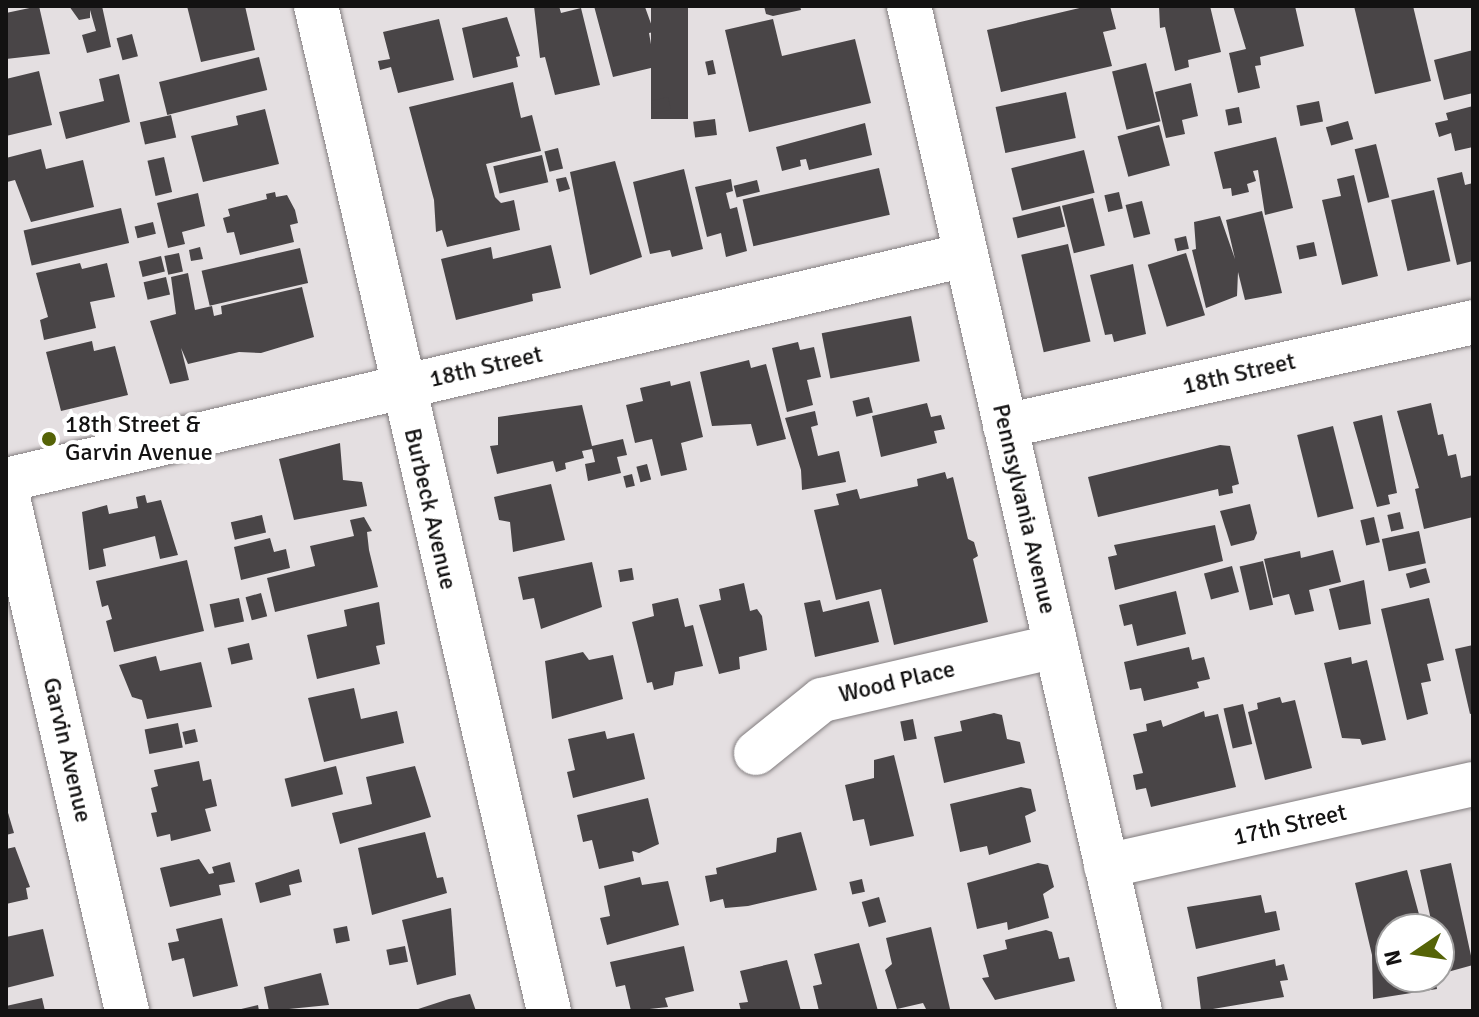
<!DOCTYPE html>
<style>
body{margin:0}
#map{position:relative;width:1479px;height:1017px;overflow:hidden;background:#e4dfe1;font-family:Signika,sans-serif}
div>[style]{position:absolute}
.building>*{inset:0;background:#494547;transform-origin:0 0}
.roads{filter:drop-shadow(0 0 2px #827d7f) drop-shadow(0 0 2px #827d7f)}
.minor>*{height:44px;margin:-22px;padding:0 22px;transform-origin:22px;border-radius:22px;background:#fff}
.dots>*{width:22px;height:22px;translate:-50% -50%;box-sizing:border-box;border:4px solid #fff;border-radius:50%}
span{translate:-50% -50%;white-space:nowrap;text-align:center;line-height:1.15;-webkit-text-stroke:8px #fff;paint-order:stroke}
.street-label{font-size:24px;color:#131212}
.poi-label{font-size:24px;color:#131212}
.left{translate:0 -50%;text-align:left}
.frame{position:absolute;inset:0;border:8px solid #131212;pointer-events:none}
.north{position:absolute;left:1375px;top:913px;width:80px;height:80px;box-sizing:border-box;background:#fff;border:2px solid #a1a0a0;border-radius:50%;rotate:257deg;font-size:22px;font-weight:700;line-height:32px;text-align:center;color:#131212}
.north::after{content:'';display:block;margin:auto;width:28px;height:36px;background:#556307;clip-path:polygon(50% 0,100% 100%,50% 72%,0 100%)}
</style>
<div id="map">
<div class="building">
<i style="clip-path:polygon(39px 6px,50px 54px,6px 59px,6px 13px)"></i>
<i style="clip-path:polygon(69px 6px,102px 6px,111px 47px,87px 53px,82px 35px,96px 31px,90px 10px,90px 18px,79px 20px)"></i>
<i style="clip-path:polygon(187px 6px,245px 6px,255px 50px,201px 62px)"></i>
<i style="clip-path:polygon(534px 6px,559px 6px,561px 13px,581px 8px,600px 85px,555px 95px,545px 57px,540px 58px)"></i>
<i style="clip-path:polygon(594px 6px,645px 7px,654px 32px,649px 33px,655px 67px,613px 77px)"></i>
<i style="left:651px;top:6px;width:37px;height:113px"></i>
<i style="clip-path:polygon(764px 6px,800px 6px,801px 10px,773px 16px,766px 14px)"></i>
<i style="clip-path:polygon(1088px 6px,1110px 6px,1116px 29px,1103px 32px,1112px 66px,1001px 92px,987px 30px)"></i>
<i style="clip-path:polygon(1159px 6px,1210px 6px,1221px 52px,1188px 60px,1189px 67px,1175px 71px,1165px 27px,1160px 28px)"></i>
<i style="clip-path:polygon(1233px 6px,1295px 6px,1304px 46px,1260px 57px,1261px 65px,1255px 66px,1260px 88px,1238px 93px,1229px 53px,1246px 49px)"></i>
<i style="clip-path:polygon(1354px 6px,1413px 6px,1431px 81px,1375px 94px)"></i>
<i style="clip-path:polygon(507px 17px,520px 56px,516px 57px,518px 67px,473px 78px,462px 28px)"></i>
<i style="clip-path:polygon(439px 19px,454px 80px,398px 93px,391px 67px,380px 70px,378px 61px,390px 59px,383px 32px)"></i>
<i style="clip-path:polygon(773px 19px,782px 56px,855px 39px,871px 103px,749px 132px,725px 30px)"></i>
<i style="left:132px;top:34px;width:23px;height:16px;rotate:75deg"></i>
<i style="clip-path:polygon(1473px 50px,1473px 93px,1444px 100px,1434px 60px)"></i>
<i style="left:259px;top:57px;width:34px;height:103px;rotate:76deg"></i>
<i style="left:713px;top:60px;width:14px;height:8px;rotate:78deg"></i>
<i style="left:1146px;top:63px;width:60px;height:35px;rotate:76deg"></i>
<i style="clip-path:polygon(39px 71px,52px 125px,6px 136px,6px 79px)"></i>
<i style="clip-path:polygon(119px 74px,130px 122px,66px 139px,59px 112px,104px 101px,99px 79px)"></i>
<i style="clip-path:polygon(513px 82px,521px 118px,532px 115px,541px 151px,486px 164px,495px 197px,501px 203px,514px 200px,520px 230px,447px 247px,442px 230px,436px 232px,434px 200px,409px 107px)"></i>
<i style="clip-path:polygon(1191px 83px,1198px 116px,1182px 120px,1185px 134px,1166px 138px,1155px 92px)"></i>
<i style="left:1066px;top:92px;width:47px;height:72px;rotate:78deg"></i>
<i style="left:668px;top:97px;width:13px;height:17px;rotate:77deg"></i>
<i style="left:1319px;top:101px;width:21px;height:23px;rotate:79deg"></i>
<i style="clip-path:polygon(1473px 106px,1473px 147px,1455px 151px,1451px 133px,1439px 137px,1435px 123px,1448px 120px,1446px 113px)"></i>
<i style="left:1239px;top:107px;width:16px;height:14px;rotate:79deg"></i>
<i style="clip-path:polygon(265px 109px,279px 164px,203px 182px,191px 136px,238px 125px,236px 116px)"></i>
<i style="left:171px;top:115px;width:23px;height:32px;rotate:77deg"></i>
<i style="left:715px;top:119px;width:16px;height:22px;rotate:83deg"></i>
<i style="left:1348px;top:121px;width:19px;height:23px;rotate:74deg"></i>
<i style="clip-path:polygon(865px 123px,872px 155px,809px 170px,806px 159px,800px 160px,801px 166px,782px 171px,776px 147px)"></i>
<i style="left:1159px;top:125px;width:42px;height:43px;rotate:75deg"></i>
<i style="clip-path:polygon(1276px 137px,1293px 208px,1265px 215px,1258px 170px,1253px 171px,1256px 181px,1247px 184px,1249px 192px,1232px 196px,1231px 188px,1223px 189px,1214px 152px)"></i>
<i style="left:1376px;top:144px;width:55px;height:22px;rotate:76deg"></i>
<i style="left:558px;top:148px;width:21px;height:14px;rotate:76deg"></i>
<i style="clip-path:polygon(41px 149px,46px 169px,83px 160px,94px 207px,31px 222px,15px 180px,7px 182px,6px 158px)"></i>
<i style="left:1084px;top:150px;width:44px;height:75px;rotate:76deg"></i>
<i style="left:542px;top:155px;width:28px;height:50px;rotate:77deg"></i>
<i style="left:164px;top:157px;width:36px;height:17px;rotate:77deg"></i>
<i style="clip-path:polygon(615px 161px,642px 257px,590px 275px,570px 172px)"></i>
<i style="left:879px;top:168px;width:48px;height:140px;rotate:77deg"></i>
<i style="clip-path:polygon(684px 169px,703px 249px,672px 257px,670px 250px,650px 254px,633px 182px)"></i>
<i style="clip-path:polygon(1462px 172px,1465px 185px,1473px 183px,1473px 261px,1457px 265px,1437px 178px)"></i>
<i style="clip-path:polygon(1354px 175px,1378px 276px,1342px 285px,1322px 200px,1341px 196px,1337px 179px)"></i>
<i style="clip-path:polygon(566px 177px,570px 189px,559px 192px,556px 179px)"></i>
<i style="clip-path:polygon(731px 179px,733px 191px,726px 193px,730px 209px,737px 207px,747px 251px,726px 257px,721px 233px,707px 237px,695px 187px)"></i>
<i style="left:757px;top:180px;width:12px;height:24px;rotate:76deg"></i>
<i style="left:1434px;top:190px;width:73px;height:44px;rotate:77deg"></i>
<i style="clip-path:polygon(275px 192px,276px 197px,287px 195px,295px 210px,298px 223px,290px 225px,294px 242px,240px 255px,234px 232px,227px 233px,223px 218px,230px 216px,228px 209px,267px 199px,266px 194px)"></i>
<i style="left:1119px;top:192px;width:17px;height:15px;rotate:77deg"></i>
<i style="clip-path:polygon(198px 193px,205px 226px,182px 232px,185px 244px,168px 248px,157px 203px)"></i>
<i style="left:1093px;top:198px;width:49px;height:32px;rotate:76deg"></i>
<i style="left:1142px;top:201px;width:34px;height:17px;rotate:76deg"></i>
<i style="left:1060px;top:206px;width:21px;height:49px;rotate:76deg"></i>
<i style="left:121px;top:208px;width:36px;height:100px;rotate:77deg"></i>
<i style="clip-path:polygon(1262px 211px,1282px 293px,1245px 300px,1238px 272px,1237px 296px,1206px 308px,1192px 250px,1196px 249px,1194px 222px,1220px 216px,1235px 259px,1226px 220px)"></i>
<i style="left:153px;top:222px;width:12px;height:19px;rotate:76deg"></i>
<i style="left:1186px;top:236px;width:13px;height:12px;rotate:77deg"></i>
<i style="left:1314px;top:242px;width:14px;height:18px;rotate:78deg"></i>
<i style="left:1068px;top:244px;width:100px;height:48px;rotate:77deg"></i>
<i style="clip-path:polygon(551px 245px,561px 288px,532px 294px,533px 301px,456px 320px,441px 259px,491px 247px,493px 259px)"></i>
<i style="clip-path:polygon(200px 247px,203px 259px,191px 261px,189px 250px)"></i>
<i style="left:300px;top:248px;width:36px;height:101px;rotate:77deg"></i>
<i style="left:179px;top:253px;width:19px;height:15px;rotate:78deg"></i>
<i style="left:1186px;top:253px;width:65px;height:40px;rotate:73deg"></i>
<i style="left:161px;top:256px;width:16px;height:23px;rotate:76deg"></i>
<i style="clip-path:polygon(80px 263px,82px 269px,107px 263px,115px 297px,90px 302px,96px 328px,44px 340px,40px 320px,48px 317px,36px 273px)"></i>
<i style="clip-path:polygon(1133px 264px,1146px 334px,1114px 342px,1112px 334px,1105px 335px,1090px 275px)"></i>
<i style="clip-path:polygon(188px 273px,195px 310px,212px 306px,214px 316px,222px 314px,221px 306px,302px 287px,314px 337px,261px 353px,239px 352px,188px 364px,181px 348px,189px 380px,170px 384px,150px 321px,176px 314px,171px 277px)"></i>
<i style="left:166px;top:277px;width:18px;height:23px;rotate:77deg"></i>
<i style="left:911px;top:316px;width:46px;height:91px;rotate:79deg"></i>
<i style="clip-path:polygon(92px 341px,94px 351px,115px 346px,128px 395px,61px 411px,46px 352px)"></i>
<i style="clip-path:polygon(798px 342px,800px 350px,814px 347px,821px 377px,807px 380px,813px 405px,787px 412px,772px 348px)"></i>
<i style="clip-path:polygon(749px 360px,751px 368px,766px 364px,786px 439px,757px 446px,751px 424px,712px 426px,700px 372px)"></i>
<i style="clip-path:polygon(670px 381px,671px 386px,690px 381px,703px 437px,681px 443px,687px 470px,661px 476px,652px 439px,635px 443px,626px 405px,643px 401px,640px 388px)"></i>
<i style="left:869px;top:397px;width:16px;height:17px;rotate:76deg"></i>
<i style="clip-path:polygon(927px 403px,931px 417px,941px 415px,945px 429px,934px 431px,937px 443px,881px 457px,872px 416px)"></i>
<i style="clip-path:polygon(1431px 403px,1438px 435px,1443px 434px,1448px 456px,1456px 454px,1461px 478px,1473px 475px,1473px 517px,1424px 529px,1415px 489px,1419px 488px,1397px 411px)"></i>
<i style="clip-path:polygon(582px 405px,592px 446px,623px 439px,627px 455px,617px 457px,621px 473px,588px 481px,585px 464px,595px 462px,592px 449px,582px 451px,584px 458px,565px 463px,566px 469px,556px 472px,553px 461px,497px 474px,490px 446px,498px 445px,498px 417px)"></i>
<i style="clip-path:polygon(815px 411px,818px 425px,811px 427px,818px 456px,839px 451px,846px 482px,802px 490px,801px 470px,785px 418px)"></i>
<i style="clip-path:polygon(1382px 415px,1397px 493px,1388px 495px,1390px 504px,1377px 507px,1353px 422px)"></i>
<i style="left:1333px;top:426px;width:85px;height:37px;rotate:76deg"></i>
<i style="clip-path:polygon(340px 443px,343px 480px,362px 482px,367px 506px,294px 520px,279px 459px)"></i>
<i style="clip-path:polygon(1220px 445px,1230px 446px,1239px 484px,1232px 486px,1233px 493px,1219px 496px,1218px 489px,1098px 517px,1088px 477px)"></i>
<i style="left:647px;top:464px;width:16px;height:11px;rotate:75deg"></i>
<i style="clip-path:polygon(945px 472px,947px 479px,953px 477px,968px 539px,974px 542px,978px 556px,973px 559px,988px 622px,894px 645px,881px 589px,836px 600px,814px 510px,839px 505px,836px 494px,857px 489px,860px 499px,918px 486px,917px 479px)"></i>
<i style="left:632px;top:474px;width:12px;height:9px;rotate:76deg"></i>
<i style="clip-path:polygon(551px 484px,565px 540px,513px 552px,510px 522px,499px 520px,494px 497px)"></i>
<i style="clip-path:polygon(145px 495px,147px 503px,161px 500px,178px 555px,160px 559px,155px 536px,103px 549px,106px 566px,89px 570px,82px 512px,107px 505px,109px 514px,138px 508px,136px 497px)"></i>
<i style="clip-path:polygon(1250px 504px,1257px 533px,1254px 540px,1231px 546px,1220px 511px)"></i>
<i style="left:1400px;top:512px;width:17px;height:13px;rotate:77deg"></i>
<i style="left:262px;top:515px;width:18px;height:32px;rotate:77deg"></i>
<i style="clip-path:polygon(364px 517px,372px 531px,367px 532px,369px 550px,378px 587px,275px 612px,267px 578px,315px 566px,310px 546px,354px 536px,350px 520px)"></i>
<i style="left:1374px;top:517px;width:26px;height:14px;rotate:77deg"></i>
<i style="clip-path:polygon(1215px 525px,1223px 561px,1115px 590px,1108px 557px,1117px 555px,1114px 545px)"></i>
<i style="left:1419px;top:531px;width:33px;height:38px;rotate:78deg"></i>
<i style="clip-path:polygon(270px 538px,274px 552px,286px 549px,290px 568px,241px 580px,234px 547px)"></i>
<i style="clip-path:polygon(1333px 550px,1341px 582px,1309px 590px,1314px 611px,1295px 615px,1289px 594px,1273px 598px,1264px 559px,1300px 551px,1301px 558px)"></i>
<i style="clip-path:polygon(187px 560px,204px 631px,114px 652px,106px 621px,112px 619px,108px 605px,102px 607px,96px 581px)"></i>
<i style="left:1263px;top:561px;width:45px;height:24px;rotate:77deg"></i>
<i style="clip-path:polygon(592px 562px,602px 607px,541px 629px,534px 598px,523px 600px,518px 577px)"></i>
<i style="left:1232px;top:566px;width:27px;height:29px;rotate:75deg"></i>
<i style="left:632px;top:568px;width:12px;height:14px;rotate:81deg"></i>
<i style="left:1426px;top:568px;width:15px;height:21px;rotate:74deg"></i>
<i style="clip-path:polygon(1364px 580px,1371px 624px,1339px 630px,1329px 589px)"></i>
<i style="clip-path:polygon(744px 583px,750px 611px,757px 609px,762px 616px,767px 650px,739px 657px,740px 669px,719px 674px,699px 605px,721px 600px,719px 589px)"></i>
<i style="clip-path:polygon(1176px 591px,1186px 634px,1137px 646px,1132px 624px,1124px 626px,1119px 605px)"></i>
<i style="left:261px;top:593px;width:24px;height:16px;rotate:75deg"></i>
<i style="left:239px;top:598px;width:24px;height:30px;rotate:78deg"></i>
<i style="clip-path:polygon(678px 598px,685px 627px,693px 625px,703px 666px,675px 672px,673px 685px,654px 690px,652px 682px,647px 683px,632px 622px,654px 616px,652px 604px)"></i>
<i style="clip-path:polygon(1429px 598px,1444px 660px,1427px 664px,1431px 681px,1421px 683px,1428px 714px,1407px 720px,1381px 609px)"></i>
<i style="clip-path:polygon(820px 600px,823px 612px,869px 601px,879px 642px,815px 657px,804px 603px)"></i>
<i style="clip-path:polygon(379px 602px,385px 644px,376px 646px,380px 664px,317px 679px,307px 635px,347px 626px,344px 610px)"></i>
<i style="left:249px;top:643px;width:17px;height:22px;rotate:77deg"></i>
<i style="clip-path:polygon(1473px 645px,1473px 713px,1470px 714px,1455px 649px)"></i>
<i style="clip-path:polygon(1189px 647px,1192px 660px,1204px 657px,1210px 679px,1197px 682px,1199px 688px,1144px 701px,1141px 688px,1130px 690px,1124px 662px)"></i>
<i style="clip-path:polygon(583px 652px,589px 660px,613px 655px,623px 699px,552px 719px,545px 661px)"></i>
<i style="clip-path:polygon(156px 656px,160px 671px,201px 662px,212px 707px,147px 719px,142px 700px,132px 697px,119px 665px)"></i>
<i style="clip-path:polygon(1351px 657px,1352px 664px,1367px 660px,1386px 740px,1362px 745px,1360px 739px,1342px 738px,1324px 663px)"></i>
<i style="clip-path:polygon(354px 688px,361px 719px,397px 711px,404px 743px,324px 762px,308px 698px)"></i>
<i style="clip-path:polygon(1280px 697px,1282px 703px,1295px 700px,1312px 768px,1265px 780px,1248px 712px,1258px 709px,1257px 703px)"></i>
<i style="left:1243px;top:704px;width:41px;height:20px;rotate:77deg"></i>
<i style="clip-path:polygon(1204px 711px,1205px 717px,1218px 714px,1236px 787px,1151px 807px,1146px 788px,1136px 790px,1133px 775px,1143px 773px,1133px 734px,1147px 731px,1146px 724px,1161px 720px,1163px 727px)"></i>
<i style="clip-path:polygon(994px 713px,1002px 715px,1007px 739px,1020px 742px,1025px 763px,944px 783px,934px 737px,962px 731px,960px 721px)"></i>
<i style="left:913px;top:719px;width:20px;height:13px;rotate:79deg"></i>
<i style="left:178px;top:723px;width:25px;height:34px;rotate:79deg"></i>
<i style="left:195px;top:729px;width:13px;height:13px;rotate:77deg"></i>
<i style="clip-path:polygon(605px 731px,607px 739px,634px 733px,645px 779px,573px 798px,567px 772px,575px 770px,568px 739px)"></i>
<i style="clip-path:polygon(894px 755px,914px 836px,870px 846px,864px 819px,853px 821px,845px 785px,874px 778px,874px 760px)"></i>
<i style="clip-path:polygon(199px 761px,203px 781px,211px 779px,217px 806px,205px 809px,211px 831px,171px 841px,170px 834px,157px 837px,151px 813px,157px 812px,151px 788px,158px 786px,154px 770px)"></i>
<i style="left:336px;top:766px;width:29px;height:53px;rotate:76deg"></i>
<i style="clip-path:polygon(415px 766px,431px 817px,340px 844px,332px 813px,372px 804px,366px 777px)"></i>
<i style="clip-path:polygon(1021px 787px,1031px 789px,1036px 811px,1025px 816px,1031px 842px,989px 855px,987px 846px,960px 852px,950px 804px)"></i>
<i style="clip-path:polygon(648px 798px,659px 844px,639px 853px,632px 851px,634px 861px,599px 869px,592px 840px,583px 842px,577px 815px)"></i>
<i style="clip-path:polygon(6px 806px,14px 833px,6px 835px)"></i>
<i style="clip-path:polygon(425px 832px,437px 878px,443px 877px,447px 893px,372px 915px,358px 848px)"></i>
<i style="clip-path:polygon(801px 832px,817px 890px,748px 906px,725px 908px,723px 899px,710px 902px,705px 876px,717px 874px,716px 868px,776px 852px,777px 838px)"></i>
<i style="clip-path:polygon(15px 847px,30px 887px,26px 888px,28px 899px,6px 904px,6px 849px)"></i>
<i style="clip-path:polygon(199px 859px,209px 874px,214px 873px,212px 867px,230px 862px,235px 882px,219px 885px,221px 895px,170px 907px,160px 868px)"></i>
<i style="clip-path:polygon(1038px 863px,1048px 865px,1054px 887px,1043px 894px,1049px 918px,1008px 930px,1007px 922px,977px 929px,967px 883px)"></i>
<i style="clip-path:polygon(1451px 863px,1473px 965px,1444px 973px,1439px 929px,1433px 929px,1420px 870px)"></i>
<i style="clip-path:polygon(299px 869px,302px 882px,289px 885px,291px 895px,260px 903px,255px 883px)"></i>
<i style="clip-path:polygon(1407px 870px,1423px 929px,1391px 929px,1391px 977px,1435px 977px,1437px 989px,1373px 999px,1372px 955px,1355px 883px)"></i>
<i style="clip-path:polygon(640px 877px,642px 885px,668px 881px,679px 925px,607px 945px,600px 918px,610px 916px,604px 886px)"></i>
<i style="left:862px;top:879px;width:13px;height:13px;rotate:77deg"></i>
<i style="clip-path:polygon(1261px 895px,1265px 913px,1276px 911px,1280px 930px,1196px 949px,1187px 907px)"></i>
<i style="left:879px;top:897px;width:26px;height:18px;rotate:74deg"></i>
<i style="clip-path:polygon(451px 908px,456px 975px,417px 985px,402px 920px)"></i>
<i style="clip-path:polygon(222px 918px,238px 986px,193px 997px,184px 958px,172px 961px,168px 943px,179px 941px,176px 929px)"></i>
<i style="left:347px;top:926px;width:15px;height:14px;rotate:79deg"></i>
<i style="clip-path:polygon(931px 927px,950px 1009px,927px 1011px,923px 1003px,897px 1009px,885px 970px,892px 964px,886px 938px)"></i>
<i style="clip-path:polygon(43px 929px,54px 976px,6px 988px,6px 937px)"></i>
<i style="clip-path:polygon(1046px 930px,1052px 932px,1059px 959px,1069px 957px,1075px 981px,995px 1000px,982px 978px,989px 977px,983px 955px,1007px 949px,1005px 940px)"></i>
<i style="clip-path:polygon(859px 943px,878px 1011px,819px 1011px,813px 986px,822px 984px,814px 954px)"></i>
<i style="left:405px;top:946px;width:16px;height:19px;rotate:79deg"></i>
<i style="clip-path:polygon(684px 946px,694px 991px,665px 998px,668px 1007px,631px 1011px,625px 985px,616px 987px,610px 962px)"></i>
<i style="clip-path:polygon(1275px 959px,1276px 966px,1284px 964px,1288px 980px,1280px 981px,1284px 997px,1201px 1011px,1197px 977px)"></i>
<i style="clip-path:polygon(787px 960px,801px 1011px,741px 1011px,739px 1003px,748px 1002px,740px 971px)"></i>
<i style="clip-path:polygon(321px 973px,329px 1005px,269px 1011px,264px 987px)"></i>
<i style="clip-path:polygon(470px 994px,476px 1011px,412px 1011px,449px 999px)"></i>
<i style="clip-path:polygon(42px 998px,45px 1011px,6px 1011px,6px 1006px)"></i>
<i style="clip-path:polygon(258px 1005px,259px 1011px,237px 1011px,237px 1010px)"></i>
</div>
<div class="roads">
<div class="minor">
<i style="left:316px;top:6px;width:1032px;rotate:76.95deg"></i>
<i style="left:909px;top:6px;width:1031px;rotate:77.06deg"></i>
<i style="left:1005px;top:426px;width:479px;rotate:-12.5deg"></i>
<i style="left:6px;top:480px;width:985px;rotate:-13.2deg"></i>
<i style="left:6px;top:489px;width:536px;rotate:76.95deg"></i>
<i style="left:756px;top:753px;width:85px;rotate:-38.8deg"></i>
<i style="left:822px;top:700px;width:240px;rotate:-13deg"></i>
<i style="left:1106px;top:866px;width:376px;rotate:-12.6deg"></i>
</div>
</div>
<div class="dots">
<i style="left:49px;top:439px;background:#556307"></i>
</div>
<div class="street-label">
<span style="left:486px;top:367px;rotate:-13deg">18th Street</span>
<span style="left:1239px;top:374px;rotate:-13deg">18th Street</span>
<span style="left:430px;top:509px;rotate:77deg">Burbeck Avenue</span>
<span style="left:1024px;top:509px;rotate:77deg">Pennsylvania Avenue</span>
<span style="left:897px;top:682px;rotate:-13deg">Wood Place</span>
<span style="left:67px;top:750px;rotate:77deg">Garvin Avenue</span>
<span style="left:1290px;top:825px;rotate:-13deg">17th Street</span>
</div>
<div class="poi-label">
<span class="left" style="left:65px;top:439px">18th Street &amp;<br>Garvin Avenue</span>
</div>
<div class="frame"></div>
<div class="north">N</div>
</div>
